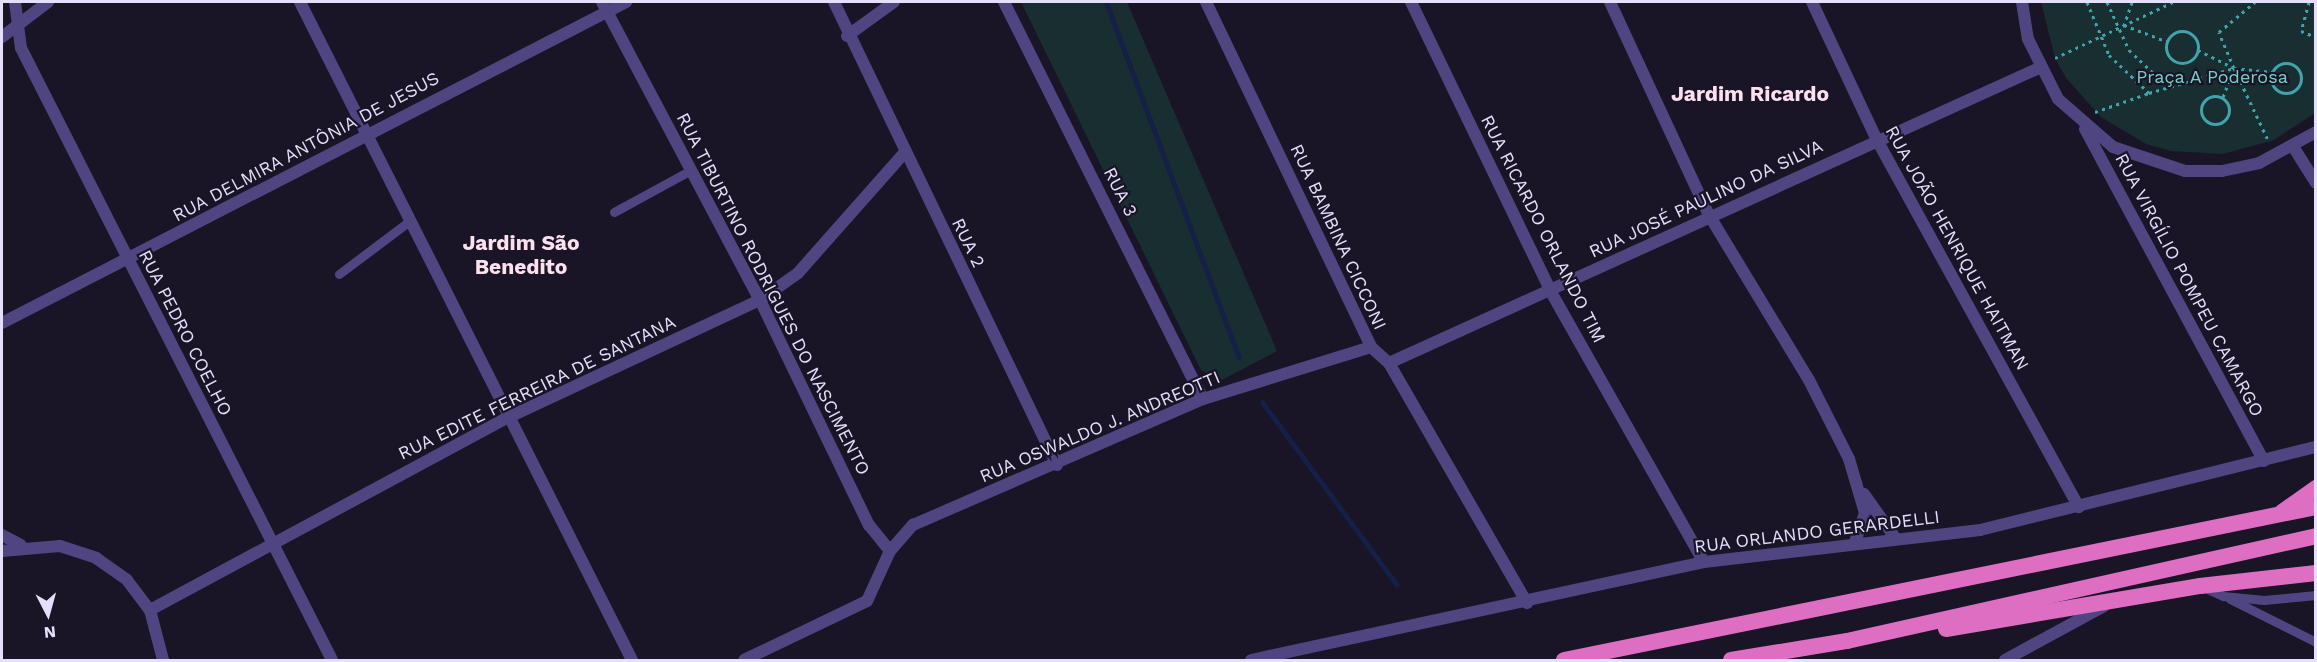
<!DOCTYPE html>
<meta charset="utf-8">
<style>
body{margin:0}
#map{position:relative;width:2317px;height:662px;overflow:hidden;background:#1a1427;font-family:"Work Sans",sans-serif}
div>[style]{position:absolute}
.green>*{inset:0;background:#182e31}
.stream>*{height:5px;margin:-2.5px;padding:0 2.5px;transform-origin:2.5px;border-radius:2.5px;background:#142045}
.path>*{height:3px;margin-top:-1.5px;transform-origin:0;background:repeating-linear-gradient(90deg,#41a4ac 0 3px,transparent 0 7.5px)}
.path>.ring{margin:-1.5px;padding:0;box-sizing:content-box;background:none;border:3px solid #41a4ac;border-radius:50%}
.service>*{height:9px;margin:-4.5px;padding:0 4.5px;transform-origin:4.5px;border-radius:4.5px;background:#4f4580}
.minor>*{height:12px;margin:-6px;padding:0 6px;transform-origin:6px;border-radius:6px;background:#4f4580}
.tertiary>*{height:12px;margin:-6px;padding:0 6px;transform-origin:6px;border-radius:6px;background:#4f4580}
.trunk>*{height:16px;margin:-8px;padding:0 8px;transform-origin:8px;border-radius:8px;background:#de6ec1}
span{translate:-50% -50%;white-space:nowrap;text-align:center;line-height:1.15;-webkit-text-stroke:4.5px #1a1427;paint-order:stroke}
.park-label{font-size:18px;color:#73d2c7}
.street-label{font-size:18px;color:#e6dffb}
.quarter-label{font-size:21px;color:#fbe0ee;font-weight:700}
.frame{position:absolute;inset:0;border:3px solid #e6dffb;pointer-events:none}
.north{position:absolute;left:18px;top:584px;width:60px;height:60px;-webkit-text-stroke:4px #1a1427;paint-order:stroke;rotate:174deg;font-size:16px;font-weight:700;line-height:24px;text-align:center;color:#e6dffb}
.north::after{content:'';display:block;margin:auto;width:21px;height:27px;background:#e6dffb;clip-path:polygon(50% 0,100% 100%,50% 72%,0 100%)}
</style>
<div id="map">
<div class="green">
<i style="clip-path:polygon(1021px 2px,1127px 2px,1277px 351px,1222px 380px,1201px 370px)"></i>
<i style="clip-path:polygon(2041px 2px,2315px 2px,2315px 113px,2274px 140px,2223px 154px,2171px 151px,2146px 144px,2101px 117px,2066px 78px,2055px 58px)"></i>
</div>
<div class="stream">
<i style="left:1106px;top:2px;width:379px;rotate:69.5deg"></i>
<i style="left:1262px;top:402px;width:227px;rotate:53.6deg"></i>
</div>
<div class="path">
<i style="left:2087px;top:2px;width:57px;rotate:67.5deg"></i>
<i style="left:2109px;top:55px;width:55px;rotate:43.5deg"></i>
<i style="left:2149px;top:93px;width:89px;rotate:-16.4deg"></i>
<i style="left:2234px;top:68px;width:39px;rotate:-113deg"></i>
<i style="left:2219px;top:32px;width:47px;rotate:-39.8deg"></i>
<i style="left:2107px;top:2px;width:53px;rotate:65.4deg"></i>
<i style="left:2129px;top:50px;width:54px;rotate:43.5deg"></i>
<i style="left:2132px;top:2px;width:24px;rotate:109deg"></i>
<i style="left:2124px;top:25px;width:47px;rotate:21.1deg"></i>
<i style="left:2309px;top:2px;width:30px;rotate:105deg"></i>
<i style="left:2301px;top:31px;width:16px;rotate:22deg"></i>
<i class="ring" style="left:2166px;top:31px;width:29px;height:29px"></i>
<i style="left:2198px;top:50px;width:40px;rotate:26.6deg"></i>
<i style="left:2234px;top:68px;width:38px;rotate:6deg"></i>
<i style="left:2055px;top:58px;width:131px;rotate:-25.4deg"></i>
<i class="ring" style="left:2271px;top:63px;width:27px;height:27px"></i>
<i style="left:2234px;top:68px;width:82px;rotate:64.7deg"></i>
<i class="ring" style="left:2201px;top:96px;width:25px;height:25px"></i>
<i style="left:2223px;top:97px;width:31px;rotate:-69deg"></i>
<i style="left:2095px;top:112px;width:57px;rotate:-19.4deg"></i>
</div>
<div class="service">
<i style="left:614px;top:212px;width:88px;rotate:-28.6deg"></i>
<i style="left:339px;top:274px;width:90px;rotate:-36.9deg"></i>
<i style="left:2205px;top:588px;width:20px;rotate:24deg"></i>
<i style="left:2223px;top:596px;width:41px;rotate:5.6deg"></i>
<i style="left:2264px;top:600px;width:52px;rotate:-5.5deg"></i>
<i style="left:2230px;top:599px;width:96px;rotate:26.6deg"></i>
</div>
<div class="minor">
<i style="left:15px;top:2px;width:46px;rotate:82.6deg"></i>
<i style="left:21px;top:48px;width:686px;rotate:63.06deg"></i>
<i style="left:300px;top:2px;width:737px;rotate:63.23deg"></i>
<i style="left:602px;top:2px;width:337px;rotate:62.1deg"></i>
<i style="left:760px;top:300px;width:250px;rotate:64.2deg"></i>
<i style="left:869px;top:525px;width:33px;rotate:51deg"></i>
<i style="left:890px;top:551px;width:55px;rotate:114.7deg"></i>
<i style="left:867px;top:601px;width:136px;rotate:154.4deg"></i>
<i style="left:834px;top:2px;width:514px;rotate:64.28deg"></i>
<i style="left:1004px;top:2px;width:444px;rotate:63.4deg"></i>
<i style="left:1206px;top:2px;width:382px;rotate:64.4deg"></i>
<i style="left:1371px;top:347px;width:24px;rotate:42deg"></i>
<i style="left:1389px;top:363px;width:277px;rotate:60.1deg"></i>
<i style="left:1411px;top:2px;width:322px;rotate:64.2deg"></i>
<i style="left:1551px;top:292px;width:310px;rotate:60.5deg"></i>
<i style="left:1610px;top:2px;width:235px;rotate:65.1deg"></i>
<i style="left:1709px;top:215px;width:193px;rotate:58.8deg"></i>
<i style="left:1809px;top:380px;width:89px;rotate:63.1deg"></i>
<i style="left:1849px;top:459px;width:56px;rotate:73.5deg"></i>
<i style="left:1865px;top:513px;width:31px;rotate:109deg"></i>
<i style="left:1812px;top:2px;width:153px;rotate:64.8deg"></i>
<i style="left:1877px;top:140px;width:419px;rotate:61.2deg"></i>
<i style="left:2022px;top:2px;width:37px;rotate:81deg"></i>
<i style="left:2028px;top:39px;width:67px;rotate:63.4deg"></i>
<i style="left:2058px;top:99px;width:73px;rotate:41.1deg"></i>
<i style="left:2113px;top:147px;width:76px;rotate:18.4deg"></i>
<i style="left:2185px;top:171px;width:37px"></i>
<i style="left:2222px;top:171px;width:38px;rotate:-12deg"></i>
<i style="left:2259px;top:163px;width:65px;rotate:-28.5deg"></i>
<i style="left:847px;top:36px;width:58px;rotate:-35.9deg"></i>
<i style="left:2px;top:37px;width:58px;rotate:-37.3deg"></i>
<i style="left:2085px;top:129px;width:377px;rotate:61.7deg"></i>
<i style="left:2294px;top:148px;width:41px;rotate:57.8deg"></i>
<i style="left:2px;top:323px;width:702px;rotate:-27.22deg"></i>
<i style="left:1389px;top:363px;width:714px;rotate:-24.41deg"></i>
<i style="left:1864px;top:494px;width:55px;rotate:54.6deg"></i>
<i style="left:890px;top:551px;width:35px;rotate:-49deg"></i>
<i style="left:913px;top:525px;width:316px;rotate:-23.5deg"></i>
<i style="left:1203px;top:399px;width:176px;rotate:-17.2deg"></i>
<i style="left:150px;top:610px;width:408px;rotate:-28.3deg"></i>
<i style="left:509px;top:417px;width:277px;rotate:-25deg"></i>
<i style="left:760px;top:300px;width:47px;rotate:-35.4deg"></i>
<i style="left:798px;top:273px;width:160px;rotate:-48.5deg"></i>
<i style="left:2005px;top:660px;width:113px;rotate:-28.6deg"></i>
</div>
<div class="tertiary">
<i style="left:2px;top:535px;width:21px;rotate:28deg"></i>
<i style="left:2px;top:551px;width:58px;rotate:-4.9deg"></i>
<i style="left:60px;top:546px;width:38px;rotate:18deg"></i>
<i style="left:96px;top:558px;width:38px;rotate:35deg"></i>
<i style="left:127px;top:580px;width:38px;rotate:53deg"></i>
<i style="left:150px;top:610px;width:52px;rotate:75.4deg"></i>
<i style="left:1251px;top:660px;width:463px;rotate:-12.2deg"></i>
<i style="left:1704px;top:562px;width:278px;rotate:-6.6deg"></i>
<i style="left:1980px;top:530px;width:346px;rotate:-13.9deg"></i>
</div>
<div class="trunk">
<i style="left:2282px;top:512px;width:42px;rotate:-35.2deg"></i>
<i style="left:1946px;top:629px;width:258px;rotate:-9.6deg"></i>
<i style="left:2200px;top:586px;width:117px;rotate:-6.4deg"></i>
<i style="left:1564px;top:660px;width:767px;rotate:-11.5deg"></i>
<i style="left:1731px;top:660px;width:118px;rotate:-9.3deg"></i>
<i style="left:1847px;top:641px;width:481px;rotate:-12.6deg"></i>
</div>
<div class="park-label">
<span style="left:2212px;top:77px">Praça A Poderosa</span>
</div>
<div class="street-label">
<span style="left:306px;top:147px;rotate:-28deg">RUA DELMIRA ANTÔNIA DE JESUS</span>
<span style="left:1120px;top:192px;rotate:63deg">RUA 3</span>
<span style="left:1706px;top:199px;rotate:-25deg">RUA JOSÉ PAULINO DA SILVA</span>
<span style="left:1543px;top:229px;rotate:63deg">RUA RICARDO ORLANDO TIM</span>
<span style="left:1338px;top:237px;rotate:65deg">RUA BAMBINA CICCONI</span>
<span style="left:968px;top:243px;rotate:64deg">RUA 2</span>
<span style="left:1957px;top:248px;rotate:61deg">RUA JOÃO HENRIQUE HAITMAN</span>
<span style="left:2189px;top:285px;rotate:62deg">RUA VIRGÍLIO POMPEU CAMARGO</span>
<span style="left:773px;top:294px;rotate:63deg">RUA TIBURTINO RODRIGUES DO NASCIMENTO</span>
<span style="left:185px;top:333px;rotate:63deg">RUA PEDRO COELHO</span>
<span style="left:537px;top:388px;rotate:-26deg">RUA EDITE FERREIRA DE SANTANA</span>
<span style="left:1100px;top:427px;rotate:-23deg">RUA OSWALDO J. ANDREOTTI</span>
<span style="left:1817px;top:532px;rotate:-7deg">RUA ORLANDO GERARDELLI</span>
</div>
<div class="quarter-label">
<span style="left:1750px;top:94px">Jardim Ricardo</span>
<span style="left:521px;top:255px">Jardim São<br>Benedito</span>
</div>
<div class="frame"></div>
<div class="north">N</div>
</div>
